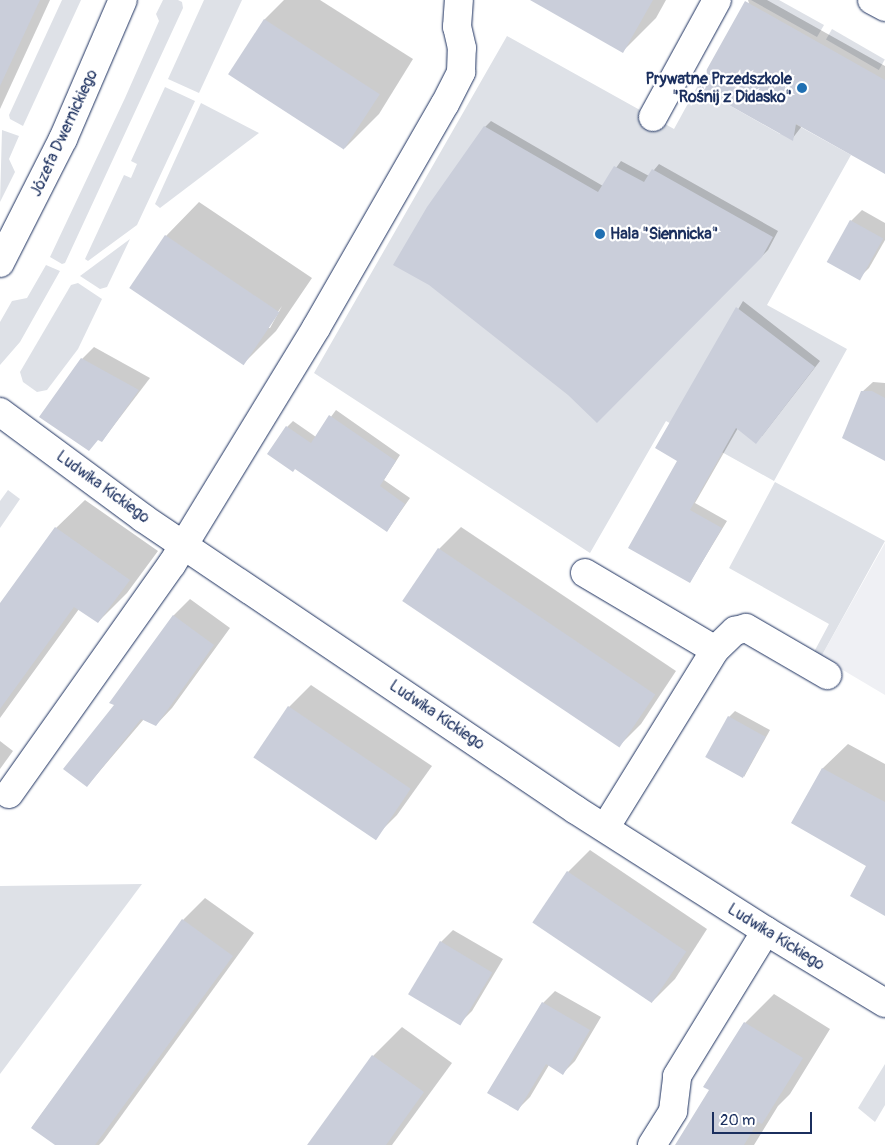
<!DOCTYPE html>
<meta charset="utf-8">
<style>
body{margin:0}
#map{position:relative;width:885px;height:1145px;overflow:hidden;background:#fff;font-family:Pangolin,sans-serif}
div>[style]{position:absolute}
.built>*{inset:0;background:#eff0f4}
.green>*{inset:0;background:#dee1e7;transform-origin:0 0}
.shadow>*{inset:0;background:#0003}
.building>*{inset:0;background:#caceda;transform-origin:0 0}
.roads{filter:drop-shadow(0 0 1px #1b2f5e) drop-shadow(0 0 1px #1b2f5e)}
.street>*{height:28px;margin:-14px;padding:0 14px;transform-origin:14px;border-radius:14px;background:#fff}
.secondary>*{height:28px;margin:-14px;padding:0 14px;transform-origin:14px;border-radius:14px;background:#fff}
.dots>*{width:14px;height:14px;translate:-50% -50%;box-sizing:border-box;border:2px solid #fff;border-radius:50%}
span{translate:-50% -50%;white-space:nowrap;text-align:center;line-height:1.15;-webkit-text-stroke:4.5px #fff;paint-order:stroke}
.poi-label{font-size:16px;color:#1b2f5e;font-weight:700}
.right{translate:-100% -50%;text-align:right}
.left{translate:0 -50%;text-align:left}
.street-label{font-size:16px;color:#1b2f5e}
.scale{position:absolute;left:712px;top:1112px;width:100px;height:22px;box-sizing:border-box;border:2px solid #1b2f5e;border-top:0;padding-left:6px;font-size:15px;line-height:18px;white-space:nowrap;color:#1b2f5e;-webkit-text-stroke:4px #fff;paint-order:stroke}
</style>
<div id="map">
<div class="built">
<i style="clip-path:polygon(885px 543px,885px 695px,821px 657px)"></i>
</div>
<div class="green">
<i style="clip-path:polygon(62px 0,81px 0,23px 126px,10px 119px,9px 115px)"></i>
<i style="clip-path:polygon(163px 0,178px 0,182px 2px,183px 8px,65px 263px,62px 264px,50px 257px,125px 98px,159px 21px,156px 14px)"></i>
<i style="clip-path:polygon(204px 0,242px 0,199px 93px,168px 79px)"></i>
<i style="clip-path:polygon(751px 0,779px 0,824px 25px,817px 37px)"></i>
<i style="left:832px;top:29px;width:61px;height:12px;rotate:30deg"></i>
<i style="clip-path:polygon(507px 36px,674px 129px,697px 87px,780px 134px,788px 120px,851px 155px,767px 305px,847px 349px,774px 481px,666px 421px,590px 553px,314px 373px)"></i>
<i style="clip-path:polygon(165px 87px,195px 101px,137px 225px,88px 261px,85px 259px,124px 175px,131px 178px,137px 164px,131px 161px)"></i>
<i style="clip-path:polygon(201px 103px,259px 133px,160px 208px,155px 204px)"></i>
<i style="clip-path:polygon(2px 130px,19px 136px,9px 159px,15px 172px,0 202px)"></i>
<i style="clip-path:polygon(130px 239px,107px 287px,100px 289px,80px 276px)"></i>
<i style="clip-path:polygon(46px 265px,60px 271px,20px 342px,0 365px,0 322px,12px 301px,27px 298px)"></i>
<i style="clip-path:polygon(78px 283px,102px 299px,78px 349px,47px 390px,37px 392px,23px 382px,20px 372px,71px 285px)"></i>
<i style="clip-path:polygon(775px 482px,885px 541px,821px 657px,814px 652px,829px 624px,729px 568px)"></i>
<i style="clip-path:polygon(8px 490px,20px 499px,0 528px,0 501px)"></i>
<i style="clip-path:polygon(142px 884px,0 1074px,0 886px)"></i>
<i style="clip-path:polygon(885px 1064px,885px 1105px,875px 1122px,858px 1108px)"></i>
</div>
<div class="shadow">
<i style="clip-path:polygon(0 0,50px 0,0 109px)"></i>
<i style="clip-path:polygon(284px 0,320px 0,413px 59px,379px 114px,345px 148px,230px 74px,265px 19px)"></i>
<i style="clip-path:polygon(532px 0,666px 0,656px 18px,623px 51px)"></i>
<i style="clip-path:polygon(748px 0,767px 0,885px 66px,885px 173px,802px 126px,792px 139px)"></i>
<i style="clip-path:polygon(491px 121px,603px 186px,621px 161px,649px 176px,659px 164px,778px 231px,768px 250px,597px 421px,485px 127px)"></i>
<i style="clip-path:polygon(evenodd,199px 202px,312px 278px,276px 331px,243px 364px,131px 288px,166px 236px,199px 202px,282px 306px,270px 328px,267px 328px,282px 306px)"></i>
<i style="clip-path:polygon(862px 210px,885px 223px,885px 240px,869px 268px,858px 279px,851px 221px)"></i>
<i style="clip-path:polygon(743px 301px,820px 361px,762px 436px,738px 428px,695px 503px,727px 521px,690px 582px,679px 460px,657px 448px)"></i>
<i style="clip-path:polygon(94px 347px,150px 378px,102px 441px,82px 359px)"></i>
<i style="clip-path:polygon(873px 382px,885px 383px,885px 459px,862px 392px)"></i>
<i style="clip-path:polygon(336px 410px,400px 455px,384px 480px,410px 498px,387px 531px,287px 427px,293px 421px,316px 437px)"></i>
<i style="clip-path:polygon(85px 500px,158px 551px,127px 593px,98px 622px,79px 609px,0 718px,0 606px,56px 528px)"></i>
<i style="clip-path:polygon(461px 527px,676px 671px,641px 724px,619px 746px,404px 601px,439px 549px)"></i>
<i style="clip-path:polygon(190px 599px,230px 628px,172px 708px,156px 725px,144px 719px,87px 786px,116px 705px,111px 702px,174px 615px)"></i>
<i style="clip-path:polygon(311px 685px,432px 766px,397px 815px,375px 837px,256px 758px,289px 707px)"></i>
<i style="clip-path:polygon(735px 711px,770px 730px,744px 777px,729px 717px)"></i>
<i style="clip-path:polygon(0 741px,13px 751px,0 769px)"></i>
<i style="clip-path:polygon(848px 744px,885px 764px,885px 915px,868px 865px,793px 823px,823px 768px)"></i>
<i style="clip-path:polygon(590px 850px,707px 929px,675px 979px,653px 1001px,568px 872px)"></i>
<i style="clip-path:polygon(205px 898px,254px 933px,103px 1141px,99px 1145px,57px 1145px,32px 1127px,183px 920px)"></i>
<i style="clip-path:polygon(453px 930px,503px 959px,472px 1011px,460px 1023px,441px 942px)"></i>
<i style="clip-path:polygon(555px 991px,601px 1017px,575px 1061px,563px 1073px,549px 1065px,530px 1097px,518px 1109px,543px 1003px)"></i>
<i style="clip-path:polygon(774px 994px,830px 1029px,790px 1094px,778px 1106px,754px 1145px,677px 1145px,711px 1090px,705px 1086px,745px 1023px)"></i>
<i style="clip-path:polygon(402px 1027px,452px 1063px,392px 1145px,309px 1145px,373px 1056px)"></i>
</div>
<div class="building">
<i style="clip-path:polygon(0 0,40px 0,0 86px)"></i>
<i style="clip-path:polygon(530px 0,653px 0,623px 53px)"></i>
<i style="clip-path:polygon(745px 1px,885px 80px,885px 174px,796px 124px,793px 141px,697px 87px)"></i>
<i style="left:264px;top:19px;width:138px;height:66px;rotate:33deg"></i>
<i style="clip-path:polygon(484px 126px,598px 192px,614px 166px,644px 182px,652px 169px,773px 237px,762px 257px,597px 423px,568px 395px,429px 285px,393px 265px,427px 207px)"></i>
<i style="left:850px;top:220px;width:38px;height:48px;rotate:29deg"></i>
<i style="left:165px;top:235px;width:138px;height:64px;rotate:34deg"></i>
<i style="clip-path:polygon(736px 307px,815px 367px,756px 444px,736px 428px,690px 510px,722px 528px,690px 583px,628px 548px,677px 461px,655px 448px)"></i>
<i style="clip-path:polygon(81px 358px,139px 390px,102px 442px,98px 440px,89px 451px,39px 417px)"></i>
<i style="clip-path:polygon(861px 391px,872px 391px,885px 398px,885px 461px,842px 438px)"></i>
<i style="clip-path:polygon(329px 415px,396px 461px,380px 486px,405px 504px,387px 532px,295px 469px,293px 472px,267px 454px,286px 426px,311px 443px)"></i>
<i style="clip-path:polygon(55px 527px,130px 580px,98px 623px,74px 607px,0 709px,0 603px)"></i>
<i style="left:438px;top:548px;width:262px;height:64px;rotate:34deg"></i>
<i style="clip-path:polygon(173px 615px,214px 645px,156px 726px,141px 719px,87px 787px,63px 769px,114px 705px,109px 703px)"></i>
<i style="left:288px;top:706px;width:148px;height:62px;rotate:34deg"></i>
<i style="left:728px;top:716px;width:43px;height:47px;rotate:29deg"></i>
<i style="clip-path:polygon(822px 768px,885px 802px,885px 916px,850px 896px,866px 866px,791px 823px)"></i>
<i style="left:567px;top:871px;width:144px;height:62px;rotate:34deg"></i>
<i style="clip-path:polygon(182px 919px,233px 956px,95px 1145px,55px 1145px,31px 1128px)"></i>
<i style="left:440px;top:941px;width:61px;height:62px;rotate:31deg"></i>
<i style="clip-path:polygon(542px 1002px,590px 1030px,563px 1075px,546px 1064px,518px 1111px,487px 1093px)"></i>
<i style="clip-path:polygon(744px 1022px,803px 1058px,762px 1124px,758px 1122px,744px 1145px,675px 1145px,709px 1090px,703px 1087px)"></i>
<i style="clip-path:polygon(372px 1055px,424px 1092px,386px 1145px,307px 1145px)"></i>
</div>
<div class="roads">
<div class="street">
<i style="left:872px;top:0;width:15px;rotate:28deg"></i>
<i style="left:653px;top:117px;width:133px;rotate:-61.3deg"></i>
<i style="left:0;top:412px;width:178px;rotate:36.5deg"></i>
<i style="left:143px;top:518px;width:522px;rotate:33.99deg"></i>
<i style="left:576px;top:810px;width:225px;rotate:32.5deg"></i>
<i style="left:766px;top:931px;width:139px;rotate:31.2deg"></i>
<i style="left:585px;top:573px;width:151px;rotate:30.6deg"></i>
<i style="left:715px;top:650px;width:209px;rotate:121.7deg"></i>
<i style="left:715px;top:650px;width:28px;rotate:-44deg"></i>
<i style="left:735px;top:631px;width:11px;rotate:-15deg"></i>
<i style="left:746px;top:628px;width:94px;rotate:30.1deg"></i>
<i style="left:9px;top:794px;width:282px;rotate:-54.7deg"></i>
<i style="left:172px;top:564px;width:276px;rotate:-58.6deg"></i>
<i style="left:316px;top:328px;width:258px;rotate:-60.1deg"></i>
<i style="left:445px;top:104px;width:36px;rotate:-63deg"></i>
<i style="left:461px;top:72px;width:24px;rotate:-88deg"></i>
<i style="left:462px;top:48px;width:22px;rotate:-103deg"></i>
<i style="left:457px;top:27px;width:27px;rotate:-86deg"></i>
<i style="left:652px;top:1145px;width:40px;rotate:-58deg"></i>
<i style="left:673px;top:1111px;width:35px;rotate:-83deg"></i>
<i style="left:677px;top:1076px;width:170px;rotate:-58.5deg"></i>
</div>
<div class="secondary">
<i style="left:0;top:263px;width:139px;rotate:-63.1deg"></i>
<i style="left:63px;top:139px;width:151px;rotate:-66.7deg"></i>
</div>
</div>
<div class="dots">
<i style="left:802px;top:88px;background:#1f6fb2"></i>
<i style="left:600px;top:234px;background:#1f6fb2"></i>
</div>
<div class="poi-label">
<span class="right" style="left:792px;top:88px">Prywatne Przedszkole<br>"Rośnij z Didasko"</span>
<span class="left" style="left:610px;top:234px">Hala "Siennicka"</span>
</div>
<div class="street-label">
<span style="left:64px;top:133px;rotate:-65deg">Józefa Dwernickiego</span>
<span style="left:103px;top:487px;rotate:36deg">Ludwika Kickiego</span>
<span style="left:437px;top:715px;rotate:34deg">Ludwika Kickiego</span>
<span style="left:776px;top:937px;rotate:32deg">Ludwika Kickiego</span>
</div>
<div class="scale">20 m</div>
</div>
